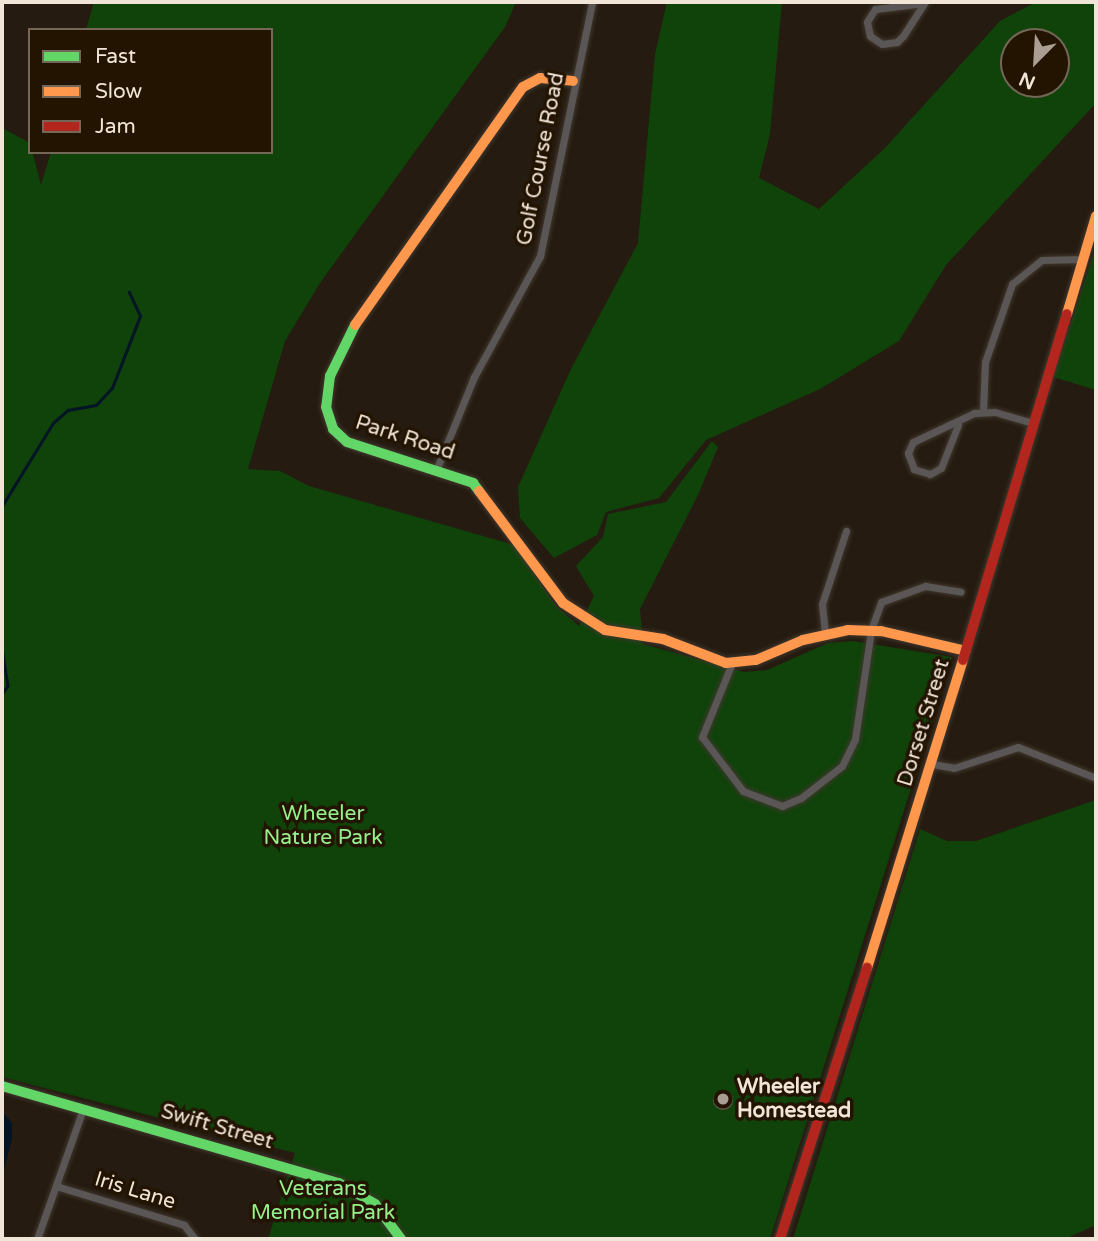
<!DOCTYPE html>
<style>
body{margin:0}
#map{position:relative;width:1098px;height:1241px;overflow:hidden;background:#251b10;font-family:"Varela Round",sans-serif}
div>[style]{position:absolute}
.green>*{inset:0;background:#0f430a}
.water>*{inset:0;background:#031525}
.stream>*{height:2.5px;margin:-1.25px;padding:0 1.25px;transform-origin:1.25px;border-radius:1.25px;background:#031525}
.building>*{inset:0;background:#635851}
.round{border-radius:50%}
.roads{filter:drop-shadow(0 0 2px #40372e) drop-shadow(0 0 2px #40372e)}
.street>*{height:7px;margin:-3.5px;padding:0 3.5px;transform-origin:3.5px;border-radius:3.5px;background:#5b5656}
.fast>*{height:10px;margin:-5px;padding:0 5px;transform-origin:5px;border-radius:5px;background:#63d668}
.slow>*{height:10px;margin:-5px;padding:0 5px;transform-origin:5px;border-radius:5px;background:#ff974d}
.jam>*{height:10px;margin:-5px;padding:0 5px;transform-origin:5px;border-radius:5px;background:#b3261e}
.dots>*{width:19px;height:19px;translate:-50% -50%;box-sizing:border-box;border:4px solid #231301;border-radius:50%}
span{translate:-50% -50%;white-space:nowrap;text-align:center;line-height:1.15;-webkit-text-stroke:7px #231301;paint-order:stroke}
.street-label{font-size:21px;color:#f1e5d8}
.park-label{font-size:21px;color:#96f18d}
.poi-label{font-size:21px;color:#f1e5d8;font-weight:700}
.left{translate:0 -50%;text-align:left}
.frame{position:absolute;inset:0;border:4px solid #f1e5d8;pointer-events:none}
.legend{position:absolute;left:28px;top:28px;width:245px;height:126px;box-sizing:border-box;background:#231301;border:2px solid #756757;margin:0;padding:9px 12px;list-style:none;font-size:21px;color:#f1e5d8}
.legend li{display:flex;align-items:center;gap:14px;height:35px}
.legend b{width:35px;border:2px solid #756757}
.north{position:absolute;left:1000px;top:28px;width:70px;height:70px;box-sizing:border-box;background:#231301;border:2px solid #756757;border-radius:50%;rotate:204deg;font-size:19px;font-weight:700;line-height:28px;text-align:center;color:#f1e5d8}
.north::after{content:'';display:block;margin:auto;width:24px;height:32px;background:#aa9e92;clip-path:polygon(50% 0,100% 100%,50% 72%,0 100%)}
</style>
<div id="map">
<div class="green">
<i style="clip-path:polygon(94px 2px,516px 2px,505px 27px,320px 283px,285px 341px,248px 469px,280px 471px,309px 486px,514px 545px,556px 606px,579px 626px,594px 596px,576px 566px,603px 537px,608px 514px,666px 502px,712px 441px,718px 447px,698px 495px,640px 609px,643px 644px,744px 672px,767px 670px,828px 643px,853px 641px,952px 657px,770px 1239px,268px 1239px,295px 1153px,2px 1077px,2px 128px,30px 143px,41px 185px,51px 152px,271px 152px,271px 30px,86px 30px)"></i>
<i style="clip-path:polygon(evenodd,667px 2px,782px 2px,770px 134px,759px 178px,819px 209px,885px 148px,1000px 21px,1036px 2px,1096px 2px,1096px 103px,946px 265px,899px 341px,820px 389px,706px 440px,659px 498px,606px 512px,597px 535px,554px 558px,520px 518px,518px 487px,571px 369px,638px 243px,655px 54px,667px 2px,1014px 42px,1056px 42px,1056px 84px,1014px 84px,1014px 42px)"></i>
<i style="clip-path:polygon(1096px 247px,1096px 390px,1053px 377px)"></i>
<i style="clip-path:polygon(1096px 800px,1096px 1225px,1065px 1239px,793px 1239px,920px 829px,947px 841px,976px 841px)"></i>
</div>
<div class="water">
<i style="clip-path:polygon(2px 1111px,12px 1123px,12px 1139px,2px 1177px)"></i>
</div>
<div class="stream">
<i style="left:2px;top:506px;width:97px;rotate:-58.4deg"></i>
<i style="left:53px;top:423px;width:20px;rotate:-41deg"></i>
<i style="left:68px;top:410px;width:28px;rotate:-10deg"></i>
<i style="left:96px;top:405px;width:23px;rotate:-47deg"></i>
<i style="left:112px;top:388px;width:77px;rotate:-68.7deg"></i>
<i style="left:140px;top:316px;width:26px;rotate:-115deg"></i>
<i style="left:2px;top:648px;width:38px;rotate:81deg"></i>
<i style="left:8px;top:686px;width:11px;rotate:124deg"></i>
</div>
<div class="building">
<i class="round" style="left:713px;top:1090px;width:20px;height:20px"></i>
</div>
<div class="roads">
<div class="street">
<i style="left:924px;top:3px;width:49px;rotate:173deg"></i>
<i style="left:875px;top:9px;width:15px;rotate:122deg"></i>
<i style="left:867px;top:22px;width:14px;rotate:78deg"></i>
<i style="left:870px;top:36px;width:14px;rotate:34deg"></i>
<i style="left:882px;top:44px;width:15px;rotate:-8deg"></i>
<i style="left:897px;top:42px;width:8px;rotate:-45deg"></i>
<i style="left:903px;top:36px;width:40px;rotate:-57.1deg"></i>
<i style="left:983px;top:411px;width:49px;rotate:-87.7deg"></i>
<i style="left:985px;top:362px;width:83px;rotate:-70.9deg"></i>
<i style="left:1012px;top:284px;width:38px;rotate:-39deg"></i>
<i style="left:1042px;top:260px;width:41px;rotate:-1.4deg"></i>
<i style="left:958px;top:425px;width:46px;rotate:111.6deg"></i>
<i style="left:941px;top:468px;width:13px;rotate:151deg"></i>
<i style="left:930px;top:474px;width:17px;rotate:-163deg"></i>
<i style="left:914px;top:469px;width:17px;rotate:-111deg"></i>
<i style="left:908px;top:453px;width:12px;rotate:-66deg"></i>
<i style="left:913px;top:442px;width:68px;rotate:-25.4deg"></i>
<i style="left:974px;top:413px;width:21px;rotate:-3deg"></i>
<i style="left:995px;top:412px;width:40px;rotate:16deg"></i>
<i style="left:437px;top:468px;width:98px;rotate:-67.9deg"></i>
<i style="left:474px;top:377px;width:138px;rotate:-61.4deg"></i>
<i style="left:540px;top:256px;width:259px;rotate:-78.4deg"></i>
<i style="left:825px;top:633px;width:29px;rotate:-96deg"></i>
<i style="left:822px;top:604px;width:77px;rotate:-71.8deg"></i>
<i style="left:732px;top:663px;width:80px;rotate:112.1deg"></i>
<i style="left:702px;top:737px;width:68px;rotate:52.8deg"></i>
<i style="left:743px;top:791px;width:42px;rotate:21deg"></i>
<i style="left:782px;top:806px;width:21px;rotate:-23deg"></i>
<i style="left:801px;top:798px;width:52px;rotate:-38deg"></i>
<i style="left:842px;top:766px;width:30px;rotate:-64deg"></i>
<i style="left:855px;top:739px;width:110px;rotate:-81.6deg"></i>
<i style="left:871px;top:630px;width:30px;rotate:-70deg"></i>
<i style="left:881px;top:602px;width:47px;rotate:-20deg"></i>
<i style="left:925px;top:586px;width:36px;rotate:9deg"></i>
<i style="left:932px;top:764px;width:22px;rotate:10deg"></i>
<i style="left:954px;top:768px;width:67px;rotate:-18.2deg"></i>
<i style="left:1018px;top:747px;width:84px;rotate:21.7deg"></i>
<i style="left:56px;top:1186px;width:134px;rotate:16.9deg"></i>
<i style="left:184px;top:1225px;width:18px;rotate:52deg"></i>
<i style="left:37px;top:1239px;width:138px;rotate:-70.5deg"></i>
</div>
<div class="fast">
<i style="left:355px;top:325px;width:57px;rotate:116.1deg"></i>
<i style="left:330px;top:376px;width:31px;rotate:97deg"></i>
<i style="left:326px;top:407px;width:23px;rotate:72deg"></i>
<i style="left:333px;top:429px;width:19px;rotate:43deg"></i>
<i style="left:347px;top:442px;width:133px;rotate:18deg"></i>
<i style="left:473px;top:483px;width:10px;rotate:53deg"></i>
<i style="left:2px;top:1086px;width:351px;rotate:16.1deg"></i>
<i style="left:339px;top:1183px;width:42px;rotate:30.3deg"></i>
<i style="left:375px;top:1204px;width:44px;rotate:53.4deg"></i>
</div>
<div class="slow">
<i style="left:1067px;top:314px;width:102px;rotate:-73.5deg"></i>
<i style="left:355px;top:325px;width:291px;rotate:-54.8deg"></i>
<i style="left:523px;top:87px;width:19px;rotate:-28deg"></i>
<i style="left:540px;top:78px;width:33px;rotate:5deg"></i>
<i style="left:479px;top:491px;width:140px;rotate:53.1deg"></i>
<i style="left:563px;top:603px;width:50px;rotate:32.7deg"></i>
<i style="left:605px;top:630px;width:59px;rotate:8.8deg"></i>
<i style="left:663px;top:639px;width:67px;rotate:20.9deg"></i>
<i style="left:726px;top:663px;width:30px;rotate:-6deg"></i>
<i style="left:756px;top:660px;width:51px;rotate:-23.1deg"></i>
<i style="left:803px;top:640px;width:46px;rotate:-12.5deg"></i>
<i style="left:848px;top:630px;width:33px;rotate:2deg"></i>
<i style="left:881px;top:631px;width:87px;rotate:13.2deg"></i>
<i style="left:867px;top:968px;width:323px;rotate:-72.7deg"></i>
</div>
<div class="jam">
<i style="left:963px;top:660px;width:361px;rotate:-73.3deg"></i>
<i style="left:780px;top:1239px;width:285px;rotate:-72.2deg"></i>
</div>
</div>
<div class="dots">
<i style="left:723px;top:1099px;background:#aa9e92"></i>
</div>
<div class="street-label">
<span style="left:541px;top:159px;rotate:-79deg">Golf Course Road</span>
<span style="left:405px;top:438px;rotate:18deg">Park Road</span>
<span style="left:924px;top:723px;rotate:-73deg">Dorset Street</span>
<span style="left:217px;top:1127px;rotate:16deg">Swift Street</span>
<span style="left:135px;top:1191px;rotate:17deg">Iris Lane</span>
</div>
<div class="park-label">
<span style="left:323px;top:826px">Wheeler<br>Nature Park</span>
<span style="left:323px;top:1201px">Veterans<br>Memorial Park</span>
</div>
<div class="poi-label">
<span class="left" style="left:737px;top:1099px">Wheeler<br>Homestead</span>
</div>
<div class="frame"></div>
<ul class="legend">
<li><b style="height:9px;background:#63d668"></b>Fast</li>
<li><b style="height:9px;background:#ff974d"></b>Slow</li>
<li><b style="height:9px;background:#b3261e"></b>Jam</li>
</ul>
<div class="north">N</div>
</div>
